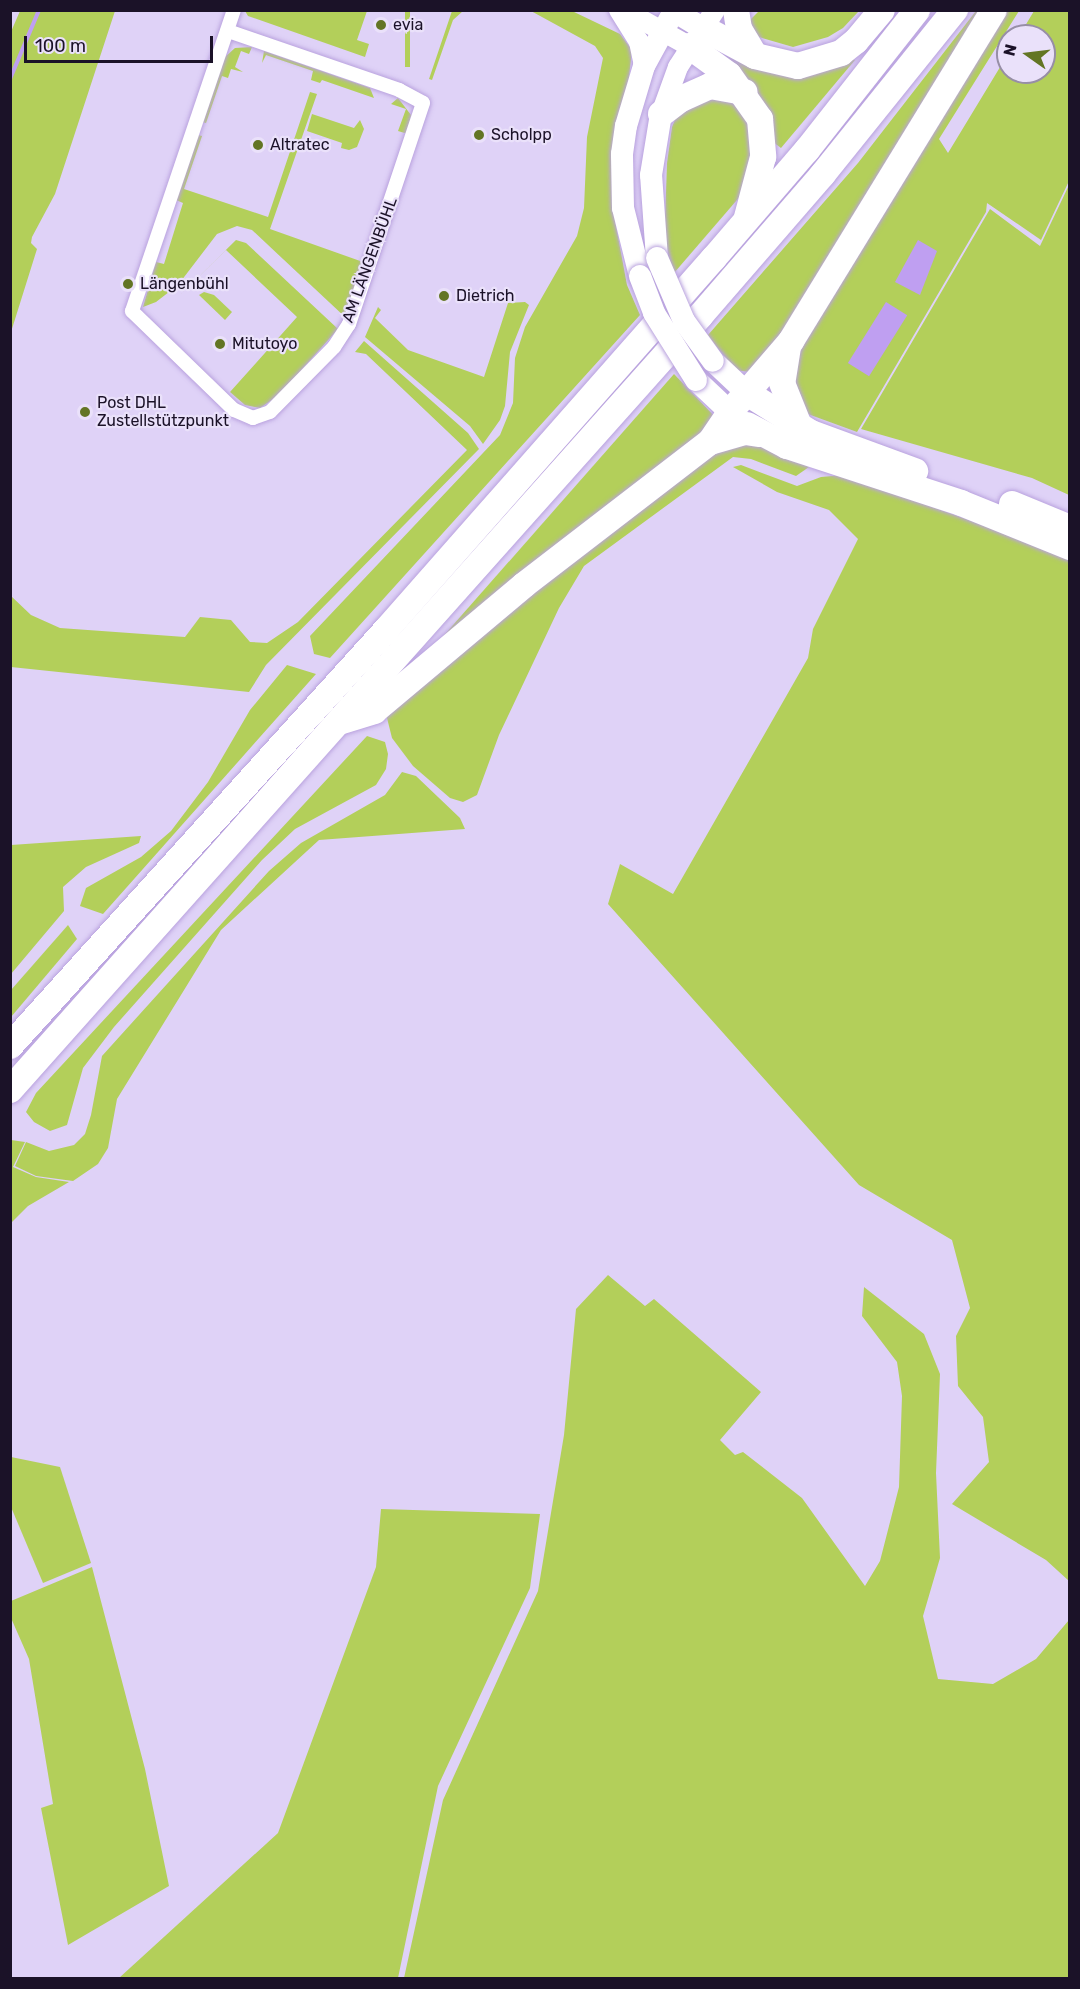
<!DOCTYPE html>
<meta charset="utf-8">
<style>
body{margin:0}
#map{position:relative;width:1080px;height:1989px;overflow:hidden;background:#dfd2f7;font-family:Rubik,sans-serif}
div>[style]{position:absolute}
.green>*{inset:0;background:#b3cf5a;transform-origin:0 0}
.water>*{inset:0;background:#bf9ff1;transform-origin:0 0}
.stream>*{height:4px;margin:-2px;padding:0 2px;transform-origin:2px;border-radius:2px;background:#bf9ff1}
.roads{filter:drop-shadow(0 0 2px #b9a2de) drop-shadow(0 0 2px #b9a2de)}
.street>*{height:14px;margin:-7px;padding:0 7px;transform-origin:7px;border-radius:7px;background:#fff}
.secondary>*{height:20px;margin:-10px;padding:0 10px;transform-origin:10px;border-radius:10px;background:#fff}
.primary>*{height:22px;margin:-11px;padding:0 11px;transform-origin:11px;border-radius:11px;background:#fff}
.highway>*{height:26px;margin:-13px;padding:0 13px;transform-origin:13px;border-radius:13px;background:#fff}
.bridges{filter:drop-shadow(0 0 2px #b9a2de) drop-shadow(0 0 2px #b9a2de)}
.primary-bridge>*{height:22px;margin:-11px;padding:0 11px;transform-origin:11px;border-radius:11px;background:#fff}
.dots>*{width:16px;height:16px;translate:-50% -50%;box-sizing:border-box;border:3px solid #eae1fa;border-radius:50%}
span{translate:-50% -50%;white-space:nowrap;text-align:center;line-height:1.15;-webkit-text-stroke:4.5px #eae1fa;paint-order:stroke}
.poi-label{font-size:16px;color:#1b1228}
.left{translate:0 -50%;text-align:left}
.street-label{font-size:16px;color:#1b1228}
.frame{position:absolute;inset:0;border:12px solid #1b1228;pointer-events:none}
.north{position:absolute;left:996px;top:24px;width:60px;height:60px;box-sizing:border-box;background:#eae1fa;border:2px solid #978ea6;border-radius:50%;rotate:284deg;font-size:16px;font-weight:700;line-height:24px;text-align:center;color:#1b1228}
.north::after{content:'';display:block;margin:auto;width:21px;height:27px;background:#637524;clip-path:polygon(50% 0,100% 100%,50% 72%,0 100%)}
.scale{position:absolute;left:24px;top:36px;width:189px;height:27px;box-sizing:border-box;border:3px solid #1b1228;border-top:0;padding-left:8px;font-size:18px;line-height:21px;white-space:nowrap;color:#1b1228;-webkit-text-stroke:4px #eae1fa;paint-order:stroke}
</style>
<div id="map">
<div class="green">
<i style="clip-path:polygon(20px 11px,115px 11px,55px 194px,32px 237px,31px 243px,37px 249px,11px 332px,10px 34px)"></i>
<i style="clip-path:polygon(245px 11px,367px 11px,357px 40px,369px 44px,365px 57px,248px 16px)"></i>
<i style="left:405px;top:11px;width:5px;height:56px"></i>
<i style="clip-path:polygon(452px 11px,463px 11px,453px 20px,432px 80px,429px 79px)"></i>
<i style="clip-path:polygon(531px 11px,572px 11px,620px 34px,632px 50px,614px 215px,627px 285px,640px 315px,330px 658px,314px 654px,310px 636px,500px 435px,513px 403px,515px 358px,525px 327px,577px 236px,584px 208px,587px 137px,603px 58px,595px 46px)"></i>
<i style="clip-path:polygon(759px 11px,859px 11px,843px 28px,828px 37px,793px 47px,759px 37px,748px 22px)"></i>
<i style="clip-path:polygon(976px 11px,981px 11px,785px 332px,750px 372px,734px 370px,708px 335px,858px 163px)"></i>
<i style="clip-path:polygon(1000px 11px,1019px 11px,939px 139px,948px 153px,1008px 54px,1008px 72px,1044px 72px,1044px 36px,1019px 36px,1034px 11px,1069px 11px,1069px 181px,1041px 240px,987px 203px,986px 212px,857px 432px,805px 413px,796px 404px,791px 358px)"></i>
<i style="clip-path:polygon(709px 44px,852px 59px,855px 60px,781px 148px,769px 139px)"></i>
<i style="clip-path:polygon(252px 47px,249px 54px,241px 51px,235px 67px,243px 72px,231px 69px,228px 78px,222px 76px,206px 123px,202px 122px,225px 57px,235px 48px)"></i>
<i style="clip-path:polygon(264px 51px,370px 88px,374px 98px,322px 80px,320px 83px,311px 80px,313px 71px,266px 55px,262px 63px)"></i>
<i style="clip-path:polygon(310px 92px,317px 94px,270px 229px,363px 262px,345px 317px,252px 230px,237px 226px,217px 234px,178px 285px,156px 302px,143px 307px,156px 262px,164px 264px,183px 203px,176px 200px,198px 135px,202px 136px,184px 189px,268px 217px)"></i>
<i style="clip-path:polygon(727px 93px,756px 131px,743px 193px,674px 273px,664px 250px,667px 163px,672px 127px,680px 108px)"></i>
<i style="clip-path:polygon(398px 98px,411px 115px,408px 134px,398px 131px,406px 109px,391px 104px)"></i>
<i style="clip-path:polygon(312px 114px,354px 128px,360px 120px,364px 129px,357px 147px,349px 150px,341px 148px,342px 143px,307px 131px)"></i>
<i style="clip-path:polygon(1069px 185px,1069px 495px,1032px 478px,861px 429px,990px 209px,1040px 246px)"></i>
<i style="clip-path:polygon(236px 240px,246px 243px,338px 329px,279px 395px,260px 408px,245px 405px,230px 392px,297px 317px,226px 250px,160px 315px)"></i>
<i style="clip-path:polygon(204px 292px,214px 295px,232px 312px,225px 320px,199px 295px)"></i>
<i style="clip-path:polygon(525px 302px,529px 305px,510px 352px,505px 406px,500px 420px,483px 444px,470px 426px,365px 337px,378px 307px,381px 310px,375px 318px,408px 350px,484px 377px,508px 303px)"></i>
<i style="clip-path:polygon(364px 341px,468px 433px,479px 449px,266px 665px,249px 692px,11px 667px,11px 596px,31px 615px,60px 628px,185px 637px,200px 617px,231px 620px,250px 642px,267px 643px,298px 622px,467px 450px,366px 354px,355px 352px)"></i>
<i style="clip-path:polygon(674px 374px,719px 421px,432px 649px)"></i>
<i style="clip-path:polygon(727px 443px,756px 443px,809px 467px,796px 476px,751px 459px,733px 457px,584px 566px,559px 608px,499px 735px,477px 795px,463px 802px,450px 798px,413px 766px,392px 738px,386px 714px,478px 634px)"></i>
<i style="clip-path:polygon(741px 465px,797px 486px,821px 477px,843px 475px,1069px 556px,1069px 1581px,1046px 1560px,952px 1504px,989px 1462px,983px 1417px,958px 1386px,956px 1336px,970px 1308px,952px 1240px,859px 1185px,608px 904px,620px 864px,673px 894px,808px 658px,813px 629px,858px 539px,829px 510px,777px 492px,733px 467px)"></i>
<i style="clip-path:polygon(287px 665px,316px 674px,103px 914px,80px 906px,86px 888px,141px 857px,171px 831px,208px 782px,250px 710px)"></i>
<i style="clip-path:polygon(367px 736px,385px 742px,388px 754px,386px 769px,376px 785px,295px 829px,262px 860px,114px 1027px,83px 1068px,67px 1125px,50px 1131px,34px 1122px,26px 1112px,36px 1093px)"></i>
<i style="clip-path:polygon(402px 772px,416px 776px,460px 818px,465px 829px,319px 840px,221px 930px,117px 1099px,108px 1148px,98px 1164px,73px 1181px,36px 1176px,15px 1166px,26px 1142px,49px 1151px,74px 1145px,85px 1134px,91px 1115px,102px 1056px,269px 871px,301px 843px,385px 795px)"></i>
<i style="clip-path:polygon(141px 836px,139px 843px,86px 867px,63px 887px,64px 911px,11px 974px,11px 845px)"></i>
<i style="clip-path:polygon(68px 925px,77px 939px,11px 1017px,11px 990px)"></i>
<i style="clip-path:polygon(11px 1140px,25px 1142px,13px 1167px,36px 1177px,69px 1182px,28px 1206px,11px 1223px)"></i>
<i style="clip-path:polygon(608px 1275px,645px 1306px,654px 1299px,761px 1392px,720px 1440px,735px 1455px,743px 1452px,802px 1498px,865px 1586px,880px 1561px,899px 1487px,902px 1396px,897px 1362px,862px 1316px,864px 1287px,924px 1334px,940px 1374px,936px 1473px,940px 1558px,923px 1616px,938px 1679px,993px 1684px,1036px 1659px,1069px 1620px,1069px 1978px,404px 1978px,443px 1800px,538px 1591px,564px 1435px,576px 1309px)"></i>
<i style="clip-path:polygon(11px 1457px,60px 1467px,91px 1563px,43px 1583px,11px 1507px)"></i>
<i style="clip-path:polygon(381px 1509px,540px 1514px,530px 1588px,438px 1786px,398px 1978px,119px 1978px,278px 1833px,376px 1567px)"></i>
<i style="clip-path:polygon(92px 1567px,145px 1769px,169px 1886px,68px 1945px,41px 1808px,53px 1804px,29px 1659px,11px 1618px,11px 1601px)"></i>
</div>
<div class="water">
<i style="clip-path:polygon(918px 240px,937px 251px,920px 295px,895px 282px)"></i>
<i style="left:886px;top:302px;width:25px;height:72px;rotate:32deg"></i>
</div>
<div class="stream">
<i style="left:10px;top:79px;width:75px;rotate:-67.2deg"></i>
</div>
<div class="roads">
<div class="street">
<i style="left:228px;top:31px;width:181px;rotate:19deg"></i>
<i style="left:399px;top:90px;width:27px;rotate:28deg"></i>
<i style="left:423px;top:103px;width:233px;rotate:108.5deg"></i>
<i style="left:349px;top:324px;width:27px;rotate:123deg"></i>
<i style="left:334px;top:347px;width:91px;rotate:134.6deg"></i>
<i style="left:270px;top:412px;width:18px;rotate:161deg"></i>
<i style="left:253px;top:418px;width:21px;rotate:-157deg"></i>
<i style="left:234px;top:410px;width:142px;rotate:-135.9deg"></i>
<i style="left:132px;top:311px;width:318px;rotate:-71.3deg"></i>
</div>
<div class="secondary">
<i style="left:619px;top:10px;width:38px;rotate:58deg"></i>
<i style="left:639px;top:42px;width:25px;rotate:78deg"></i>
<i style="left:624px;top:10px;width:74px;rotate:29deg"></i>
<i style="left:661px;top:114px;width:50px;rotate:-70.1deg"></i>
<i style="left:678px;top:67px;width:68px;rotate:-57deg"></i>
</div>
<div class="primary">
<i style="left:657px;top:258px;width:83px;rotate:-94.1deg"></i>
<i style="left:651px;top:175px;width:62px;rotate:-80.7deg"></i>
<i style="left:640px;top:276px;width:70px;rotate:-104deg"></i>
<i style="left:623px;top:208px;width:54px;rotate:-91.1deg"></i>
<i style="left:622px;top:154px;width:28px;rotate:-82deg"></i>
<i style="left:626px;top:126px;width:63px;rotate:-73.3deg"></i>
<i style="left:644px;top:66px;width:63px;rotate:-61.4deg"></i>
<i style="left:674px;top:11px;width:31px;rotate:31deg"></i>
<i style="left:713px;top:361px;width:47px;rotate:43.3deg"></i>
<i style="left:696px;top:380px;width:47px;rotate:43.3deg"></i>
</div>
<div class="highway">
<i style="left:736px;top:10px;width:19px;rotate:81deg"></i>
<i style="left:739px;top:29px;width:31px;rotate:59deg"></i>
<i style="left:701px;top:27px;width:61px;rotate:28.2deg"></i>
<i style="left:755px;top:56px;width:44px;rotate:13.1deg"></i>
<i style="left:798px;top:66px;width:45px;rotate:-16.8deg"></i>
<i style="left:841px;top:53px;width:19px;rotate:-39deg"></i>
<i style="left:856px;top:41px;width:40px;rotate:-50deg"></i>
<i style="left:689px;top:46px;width:49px;rotate:35.9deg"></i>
<i style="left:729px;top:75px;width:54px;rotate:54.8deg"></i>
<i style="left:760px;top:119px;width:38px;rotate:85deg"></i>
<i style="left:763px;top:157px;width:62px;rotate:104.9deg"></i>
<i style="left:661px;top:114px;width:25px;rotate:-37deg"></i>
<i style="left:681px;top:99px;width:32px;rotate:-24deg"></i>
<i style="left:710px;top:86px;width:35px;rotate:10deg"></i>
<i style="left:788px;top:347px;width:36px;rotate:99deg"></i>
<i style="left:782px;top:383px;width:48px;rotate:68.2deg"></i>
<i style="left:747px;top:393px;width:75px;rotate:32deg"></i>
<i style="left:811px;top:433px;width:111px;rotate:20.1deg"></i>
<i style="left:747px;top:425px;width:45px;rotate:27.7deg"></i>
<i style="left:787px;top:446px;width:183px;rotate:18.1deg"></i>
<i style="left:961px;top:503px;width:118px;rotate:22deg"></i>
<i style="left:710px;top:442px;width:36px;rotate:-56deg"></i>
<i style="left:730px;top:412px;width:94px;rotate:-49.3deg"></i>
<i style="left:791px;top:341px;width:388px;rotate:-58.5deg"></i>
<i style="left:1012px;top:504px;width:63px;rotate:22.5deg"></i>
<i style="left:342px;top:721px;width:34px;rotate:-17deg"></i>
<i style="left:374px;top:711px;width:196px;rotate:-40deg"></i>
<i style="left:524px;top:585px;width:235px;rotate:-37.6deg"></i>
<i style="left:710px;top:442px;width:36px;rotate:-16deg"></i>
<i style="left:745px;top:432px;width:15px;rotate:8deg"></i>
<i style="left:10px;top:1046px;width:561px;rotate:-47.89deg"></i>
<i style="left:386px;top:630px;width:496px;rotate:-48.6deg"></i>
<i style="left:714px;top:258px;width:143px;rotate:-49.3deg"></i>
<i style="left:807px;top:150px;width:178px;rotate:-51.8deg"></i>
<i style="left:10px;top:1090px;width:1038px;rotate:-48.28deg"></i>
<i style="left:701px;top:315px;width:186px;rotate:-49.1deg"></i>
<i style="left:823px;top:174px;width:211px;rotate:-51.2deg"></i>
</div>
</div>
<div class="bridges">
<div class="primary-bridge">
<i style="left:657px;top:258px;width:69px;rotate:66.8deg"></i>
<i style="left:684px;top:321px;width:49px;rotate:54.1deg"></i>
<i style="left:640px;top:276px;width:40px;rotate:69deg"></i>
<i style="left:654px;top:313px;width:79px;rotate:57.9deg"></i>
</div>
</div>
<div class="dots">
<i style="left:381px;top:25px;background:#637524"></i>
<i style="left:479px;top:135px;background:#637524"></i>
<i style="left:258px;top:145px;background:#637524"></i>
<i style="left:128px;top:284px;background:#637524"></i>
<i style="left:444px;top:296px;background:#637524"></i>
<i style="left:220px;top:344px;background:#637524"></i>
<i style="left:85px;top:412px;background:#637524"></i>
</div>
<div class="poi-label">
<span class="left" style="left:393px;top:25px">evia</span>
<span class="left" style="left:491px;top:135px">Scholpp</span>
<span class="left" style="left:270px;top:145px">Altratec</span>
<span class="left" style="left:140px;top:284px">Längenbühl</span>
<span class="left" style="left:456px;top:296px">Dietrich</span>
<span class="left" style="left:232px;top:344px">Mitutoyo</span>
<span class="left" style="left:97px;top:412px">Post DHL<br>Zustellstützpunkt</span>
</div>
<div class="street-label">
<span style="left:370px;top:260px;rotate:-70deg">AM LÄNGENBÜHL</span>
</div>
<div class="frame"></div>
<div class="north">N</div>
<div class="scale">100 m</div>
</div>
